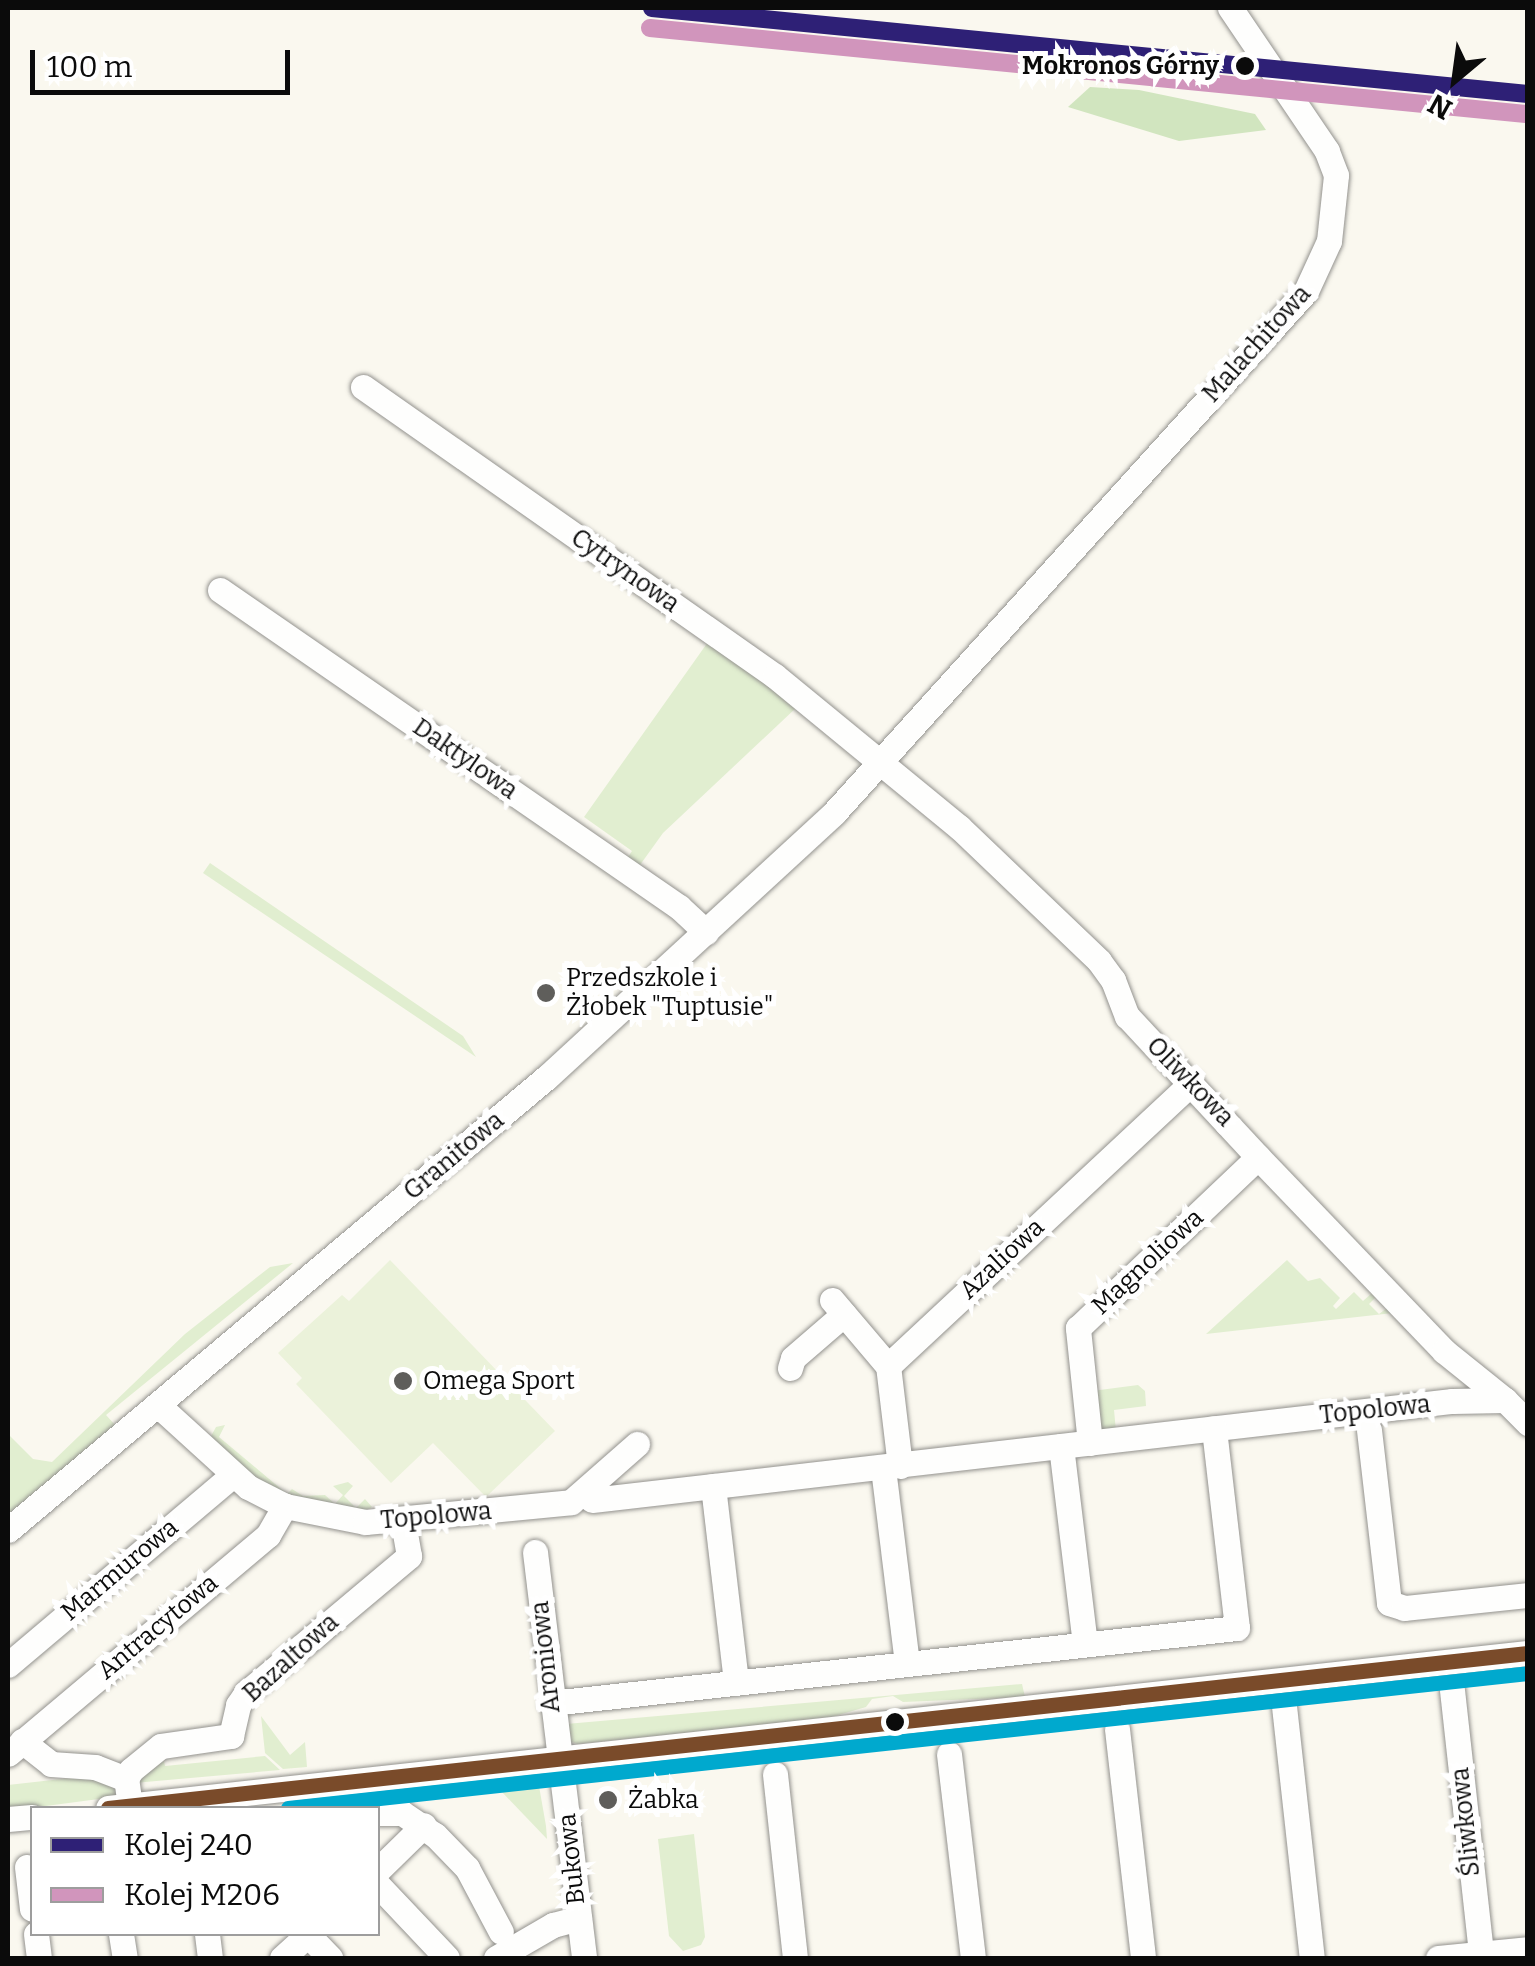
<!DOCTYPE html>
<meta charset="utf-8">
<style>
body{margin:0}
#map{position:relative;width:1535px;height:1966px;overflow:hidden;background:#faf8ef;font-family:Bitter,serif}
div>[style]{position:absolute}
.green>*{inset:0;background:#e1eed0}
.forest>*{inset:0;background:#d1e5bf}
.pitch>*{inset:0;background:#ebf2da}
.roads{filter:drop-shadow(0 0 2px #93928e) drop-shadow(0 0 2px #93928e)}
.minor>*{height:25px;margin:-12.5px;padding:0 12.5px;transform-origin:12.5px;border-radius:12.5px;background:#fefefd}
.bus-1>*{height:15px;margin:-7.5px;padding:0 7.5px;transform-origin:7.5px;border-radius:7.5px;background:#7a4b2a}
.bus-2>*{height:15px;margin:-7.5px;padding:0 7.5px;transform-origin:7.5px;border-radius:7.5px;background:#00a9ce}
.rail-1>*{height:18px;margin:-9px;padding:0 9px;transform-origin:9px;border-radius:9px;background:#2e2076}
.rail-2>*{height:18px;margin:-9px;padding:0 9px;transform-origin:9px;border-radius:9px;background:#d195bc}
.dots>*{width:28px;height:28px;translate:-50% -50%;box-sizing:border-box;border:5px solid #fff;border-radius:50%}
span{translate:-50% -50%;white-space:nowrap;text-align:center;line-height:1.15;-webkit-text-stroke:10px #fff;paint-order:stroke}
.stop-label{font-size:25px;color:#0b0b0b;font-weight:700}
.right{translate:-100% -50%;text-align:right}
.street-label{font-size:25px;color:#0b0b0b}
.poi-label{font-size:25px;color:#0b0b0b}
.left{translate:0 -50%;text-align:left}
.frame{position:absolute;inset:0;border:10px solid #0b0b0b;pointer-events:none}
.legend{position:absolute;left:30px;top:1806px;width:350px;height:130px;box-sizing:border-box;background:#fff;border:2px solid #9d9d9d;margin:0;padding:12px 18px;list-style:none;font-size:30px;color:#0b0b0b}
.legend li{display:flex;align-items:center;gap:20px;height:50px}
.legend b{width:50px;border:2px solid #9d9d9d}
.north{position:absolute;left:1405px;top:30px;width:100px;height:100px;-webkit-text-stroke:8px #fff;paint-order:stroke;rotate:209deg;font-size:28px;font-weight:700;line-height:40px;text-align:center;color:#0b0b0b}
.north::after{content:'';display:block;margin:auto;width:35px;height:45px;background:#0b0b0b;clip-path:polygon(50% 0,100% 100%,50% 72%,0 100%)}
.scale{position:absolute;left:30px;top:50px;width:260px;height:45px;box-sizing:border-box;border:5px solid #0b0b0b;border-top:0;padding-left:12px;font-size:30px;line-height:35px;white-space:nowrap;color:#0b0b0b;-webkit-text-stroke:8px #fff;paint-order:stroke}
</style>
<div id="map">
<div class="green">
<i style="clip-path:polygon(708px 642px,797px 707px,663px 833px,640px 865px,628px 857px,632px 851px,584px 817px)"></i>
<i style="clip-path:polygon(210px 863px,463px 1036px,476px 1057px,203px 873px)"></i>
<i style="clip-path:polygon(1287px 1260px,1308px 1281px,1320px 1278px,1340px 1298px,1333px 1306px,1336px 1309px,1354px 1292px,1363px 1301px,1372px 1293px,1376px 1297px,1369px 1304px,1379px 1314px,1387px 1308px,1393px 1313px,1206px 1334px)"></i>
<i style="clip-path:polygon(293px 1263px,106px 1415px,116px 1426px,8px 1514px,8px 1434px,33px 1459px,52px 1462px,185px 1334px,270px 1267px)"></i>
<i style="clip-path:polygon(1138px 1385px,1145px 1391px,1146px 1406px,1114px 1410px,1116px 1431px,1100px 1429px,1092px 1391px)"></i>
<i style="clip-path:polygon(225px 1425px,219px 1437px,287px 1494px,292px 1489px,303px 1496px,325px 1495px,335px 1504px,343px 1495px,333px 1486px,348px 1482px,353px 1486px,344px 1496px,356px 1508px,365px 1499px,372px 1507px,366px 1511px,286px 1494px,258px 1480px,210px 1438px,216px 1427px)"></i>
<i style="clip-path:polygon(1022px 1684px,1025px 1697px,903px 1702px,893px 1696px,872px 1699px,866px 1707px,828px 1718px,577px 1744px,570px 1741px,566px 1724px)"></i>
<i style="clip-path:polygon(261px 1716px,290px 1755px,305px 1742px,307px 1767px,283px 1769px,265px 1753px)"></i>
<i style="clip-path:polygon(265px 1756px,280px 1770px,134px 1783px,143px 1771px,164px 1761px,165px 1766px)"></i>
<i style="clip-path:polygon(88px 1776px,117px 1788px,114px 1797px,8px 1811px,8px 1785px)"></i>
<i style="clip-path:polygon(539px 1786px,546px 1826px,547px 1839px,501px 1791px)"></i>
<i style="clip-path:polygon(694px 1834px,705px 1937px,701px 1945px,683px 1951px,669px 1936px,658px 1839px)"></i>
</div>
<div class="forest">
<i style="clip-path:polygon(1090px 87px,1139px 90px,1255px 114px,1266px 130px,1179px 141px,1068px 107px)"></i>
</div>
<div class="pitch">
<i style="clip-path:polygon(390px 1260px,555px 1431px,486px 1497px,433px 1443px,391px 1483px,296px 1384px,302px 1378px,278px 1353px,342px 1295px,349px 1301px)"></i>
</div>
<div class="roads">
<div class="minor">
<i style="left:363px;top:387px;width:503px;rotate:35.05deg"></i>
<i style="left:775px;top:676px;width:238px;rotate:39.4deg"></i>
<i style="left:959px;top:827px;width:194px;rotate:43.7deg"></i>
<i style="left:1099px;top:961px;width:24px;rotate:54deg"></i>
<i style="left:1113px;top:980px;width:39px;rotate:69deg"></i>
<i style="left:1127px;top:1016px;width:192px;rotate:47.1deg"></i>
<i style="left:1258px;top:1157px;width:269px;rotate:46.2deg"></i>
<i style="left:1444px;top:1351px;width:78px;rotate:38.8deg"></i>
<i style="left:220px;top:590px;width:558px;rotate:34.63deg"></i>
<i style="left:679px;top:907px;width:37px;rotate:43deg"></i>
<i style="left:832px;top:1300px;width:87px;rotate:49.7deg"></i>
<i style="left:790px;top:1368px;width:10px;rotate:-73deg"></i>
<i style="left:793px;top:1358px;width:67px;rotate:-40.8deg"></i>
<i style="left:159px;top:1406px;width:120px;rotate:42.3deg"></i>
<i style="left:248px;top:1487px;width:42px;rotate:27.2deg"></i>
<i style="left:285px;top:1506px;width:82px;rotate:11.3deg"></i>
<i style="left:365px;top:1522px;width:207px;rotate:-5.5deg"></i>
<i style="left:571px;top:1502px;width:88px;rotate:-41.3deg"></i>
<i style="left:1369px;top:1430px;width:174px;rotate:83.4deg"></i>
<i style="left:1389px;top:1603px;width:16px;rotate:18deg"></i>
<i style="left:1404px;top:1608px;width:125px;rotate:-6deg"></i>
<i style="left:1090px;top:1443px;width:116px;rotate:-96deg"></i>
<i style="left:1078px;top:1328px;width:248px;rotate:-43.5deg"></i>
<i style="left:1061px;top:1446px;width:198px;rotate:83.1deg"></i>
<i style="left:900px;top:1466px;width:101px;rotate:-96.8deg"></i>
<i style="left:888px;top:1366px;width:415px;rotate:-43deg"></i>
<i style="left:883px;top:1468px;width:197px;rotate:83deg"></i>
<i style="left:713px;top:1486px;width:198px;rotate:83.3deg"></i>
<i style="left:592px;top:1500px;width:866px;rotate:-6.57deg"></i>
<i style="left:1452px;top:1401px;width:53px;rotate:-1.1deg"></i>
<i style="left:1505px;top:1400px;width:33px;rotate:45deg"></i>
<i style="left:8px;top:1530px;width:704px;rotate:-40.05deg"></i>
<i style="left:547px;top:1077px;width:389px;rotate:-42.6deg"></i>
<i style="left:833px;top:814px;width:705px;rotate:-47.87deg"></i>
<i style="left:1306px;top:291px;width:55px;rotate:-65.3deg"></i>
<i style="left:1329px;top:241px;width:66px;rotate:-83.9deg"></i>
<i style="left:1336px;top:175px;width:26px;rotate:-111deg"></i>
<i style="left:1327px;top:151px;width:173px;rotate:-124.1deg"></i>
<i style="left:535px;top:1552px;width:409px;rotate:83.1deg"></i>
<i style="left:8px;top:1665px;width:294px;rotate:-40.2deg"></i>
<i style="left:1452px;top:1690px;width:266px;rotate:83.7deg"></i>
<i style="left:551px;top:1703px;width:690px;rotate:-6.24deg"></i>
<i style="left:1237px;top:1628px;width:201px;rotate:-96.6deg"></i>
<i style="left:1284px;top:1706px;width:254px;rotate:83.7deg"></i>
<i style="left:1117px;top:1729px;width:230px;rotate:83.5deg"></i>
<i style="left:22px;top:1741px;width:37px;rotate:38deg"></i>
<i style="left:51px;top:1764px;width:44px;rotate:3.9deg"></i>
<i style="left:95px;top:1767px;width:33px;rotate:21deg"></i>
<i style="left:8px;top:1754px;width:340px;rotate:-40.1deg"></i>
<i style="left:268px;top:1535px;width:34px;rotate:-60deg"></i>
<i style="left:949px;top:1754px;width:205px;rotate:83.3deg"></i>
<i style="left:775px;top:1774px;width:185px;rotate:83.8deg"></i>
<i style="left:130px;top:1806px;width:27px;rotate:-98deg"></i>
<i style="left:126px;top:1779px;width:10px;rotate:-61deg"></i>
<i style="left:131px;top:1770px;width:38px;rotate:-39deg"></i>
<i style="left:161px;top:1746px;width:71px;rotate:-8.1deg"></i>
<i style="left:231px;top:1736px;width:32px;rotate:-77deg"></i>
<i style="left:238px;top:1705px;width:14px;rotate:-56deg"></i>
<i style="left:246px;top:1693px;width:213px;rotate:-40deg"></i>
<i style="left:409px;top:1556px;width:35px;rotate:-100deg"></i>
<i style="left:108px;top:1808px;width:1428px;rotate:-6.23deg"></i>
<i style="left:378px;top:1813px;width:24px"></i>
<i style="left:402px;top:1813px;width:40px;rotate:34deg"></i>
<i style="left:435px;top:1835px;width:46px;rotate:45.9deg"></i>
<i style="left:467px;top:1868px;width:72px;rotate:62deg"></i>
<i style="left:8px;top:1819px;width:24px;rotate:-5deg"></i>
<i style="left:27px;top:1867px;width:42px;rotate:83.2deg"></i>
<i style="left:378px;top:1870px;width:64px;rotate:-44.4deg"></i>
<i style="left:378px;top:1885px;width:100px;rotate:46.6deg"></i>
<i style="left:36px;top:1934px;width:24px;rotate:83deg"></i>
<i style="left:121px;top:1934px;width:24px;rotate:81deg"></i>
<i style="left:207px;top:1934px;width:24px;rotate:83deg"></i>
<i style="left:308px;top:1935px;width:32px;rotate:46deg"></i>
<i style="left:282px;top:1958px;width:36px;rotate:-42deg"></i>
<i style="left:496px;top:1958px;width:66px;rotate:-30.1deg"></i>
<i style="left:553px;top:1925px;width:27px;rotate:-15deg"></i>
<i style="left:1438px;top:1958px;width:90px;rotate:-5.7deg"></i>
</div>
</div>
<div class="bus-1">
<i style="left:108px;top:1808px;width:1428px;rotate:-6.23deg"></i>
</div>
<div class="bus-2">
<i style="left:288px;top:1808px;width:1247px;rotate:-6.21deg"></i>
</div>
<div class="rail-1">
<i style="left:652px;top:8px;width:880px;rotate:5.61deg"></i>
</div>
<div class="rail-2">
<i style="left:650px;top:28px;width:880px;rotate:5.61deg"></i>
</div>
<div class="dots">
<i style="left:1245px;top:66px;background:#0b0b0b"></i>
<i style="left:546px;top:993px;background:#5f5e5b"></i>
<i style="left:403px;top:1381px;background:#5f5e5b"></i>
<i style="left:895px;top:1722px;background:#0b0b0b"></i>
<i style="left:608px;top:1800px;background:#5f5e5b"></i>
</div>
<div class="stop-label">
<span class="right" style="left:1219px;top:66px">Mokronos Górny</span>
</div>
<div class="street-label">
<span style="left:1257px;top:344px;rotate:-48deg">Malachitowa</span>
<span style="left:625px;top:571px;rotate:35deg">Cytrynowa</span>
<span style="left:465px;top:759px;rotate:35deg">Daktylowa</span>
<span style="left:1190px;top:1082px;rotate:46deg">Oliwkowa</span>
<span style="left:454px;top:1156px;rotate:-40deg">Granitowa</span>
<span style="left:1002px;top:1259px;rotate:-43deg">Azaliowa</span>
<span style="left:1148px;top:1262px;rotate:-43deg">Magnoliowa</span>
<span style="left:1375px;top:1410px;rotate:-6deg">Topolowa</span>
<span style="left:436px;top:1516px;rotate:-5deg">Topolowa</span>
<span style="left:120px;top:1570px;rotate:-40deg">Marmurowa</span>
<span style="left:158px;top:1627px;rotate:-40deg">Antracytowa</span>
<span style="left:546px;top:1657px;rotate:-96deg">Aroniowa</span>
<span style="left:291px;top:1658px;rotate:-42deg">Bazaltowa</span>
<span style="left:1466px;top:1822px;rotate:-96deg">Śliwkowa</span>
<span style="left:572px;top:1859px;rotate:-96deg">Bukowa</span>
</div>
<div class="poi-label">
<span class="left" style="left:566px;top:993px">Przedszkole i<br>Żłobek "Tuptusie"</span>
<span class="left" style="left:423px;top:1381px">Omega Sport</span>
<span class="left" style="left:628px;top:1800px">Żabka</span>
</div>
<div class="frame"></div>
<ul class="legend">
<li><b style="height:12px;background:#2e2076"></b>Kolej 240</li>
<li><b style="height:12px;background:#d195bc"></b>Kolej M206</li>
</ul>
<div class="north">N</div>
<div class="scale">100 m</div>
</div>
